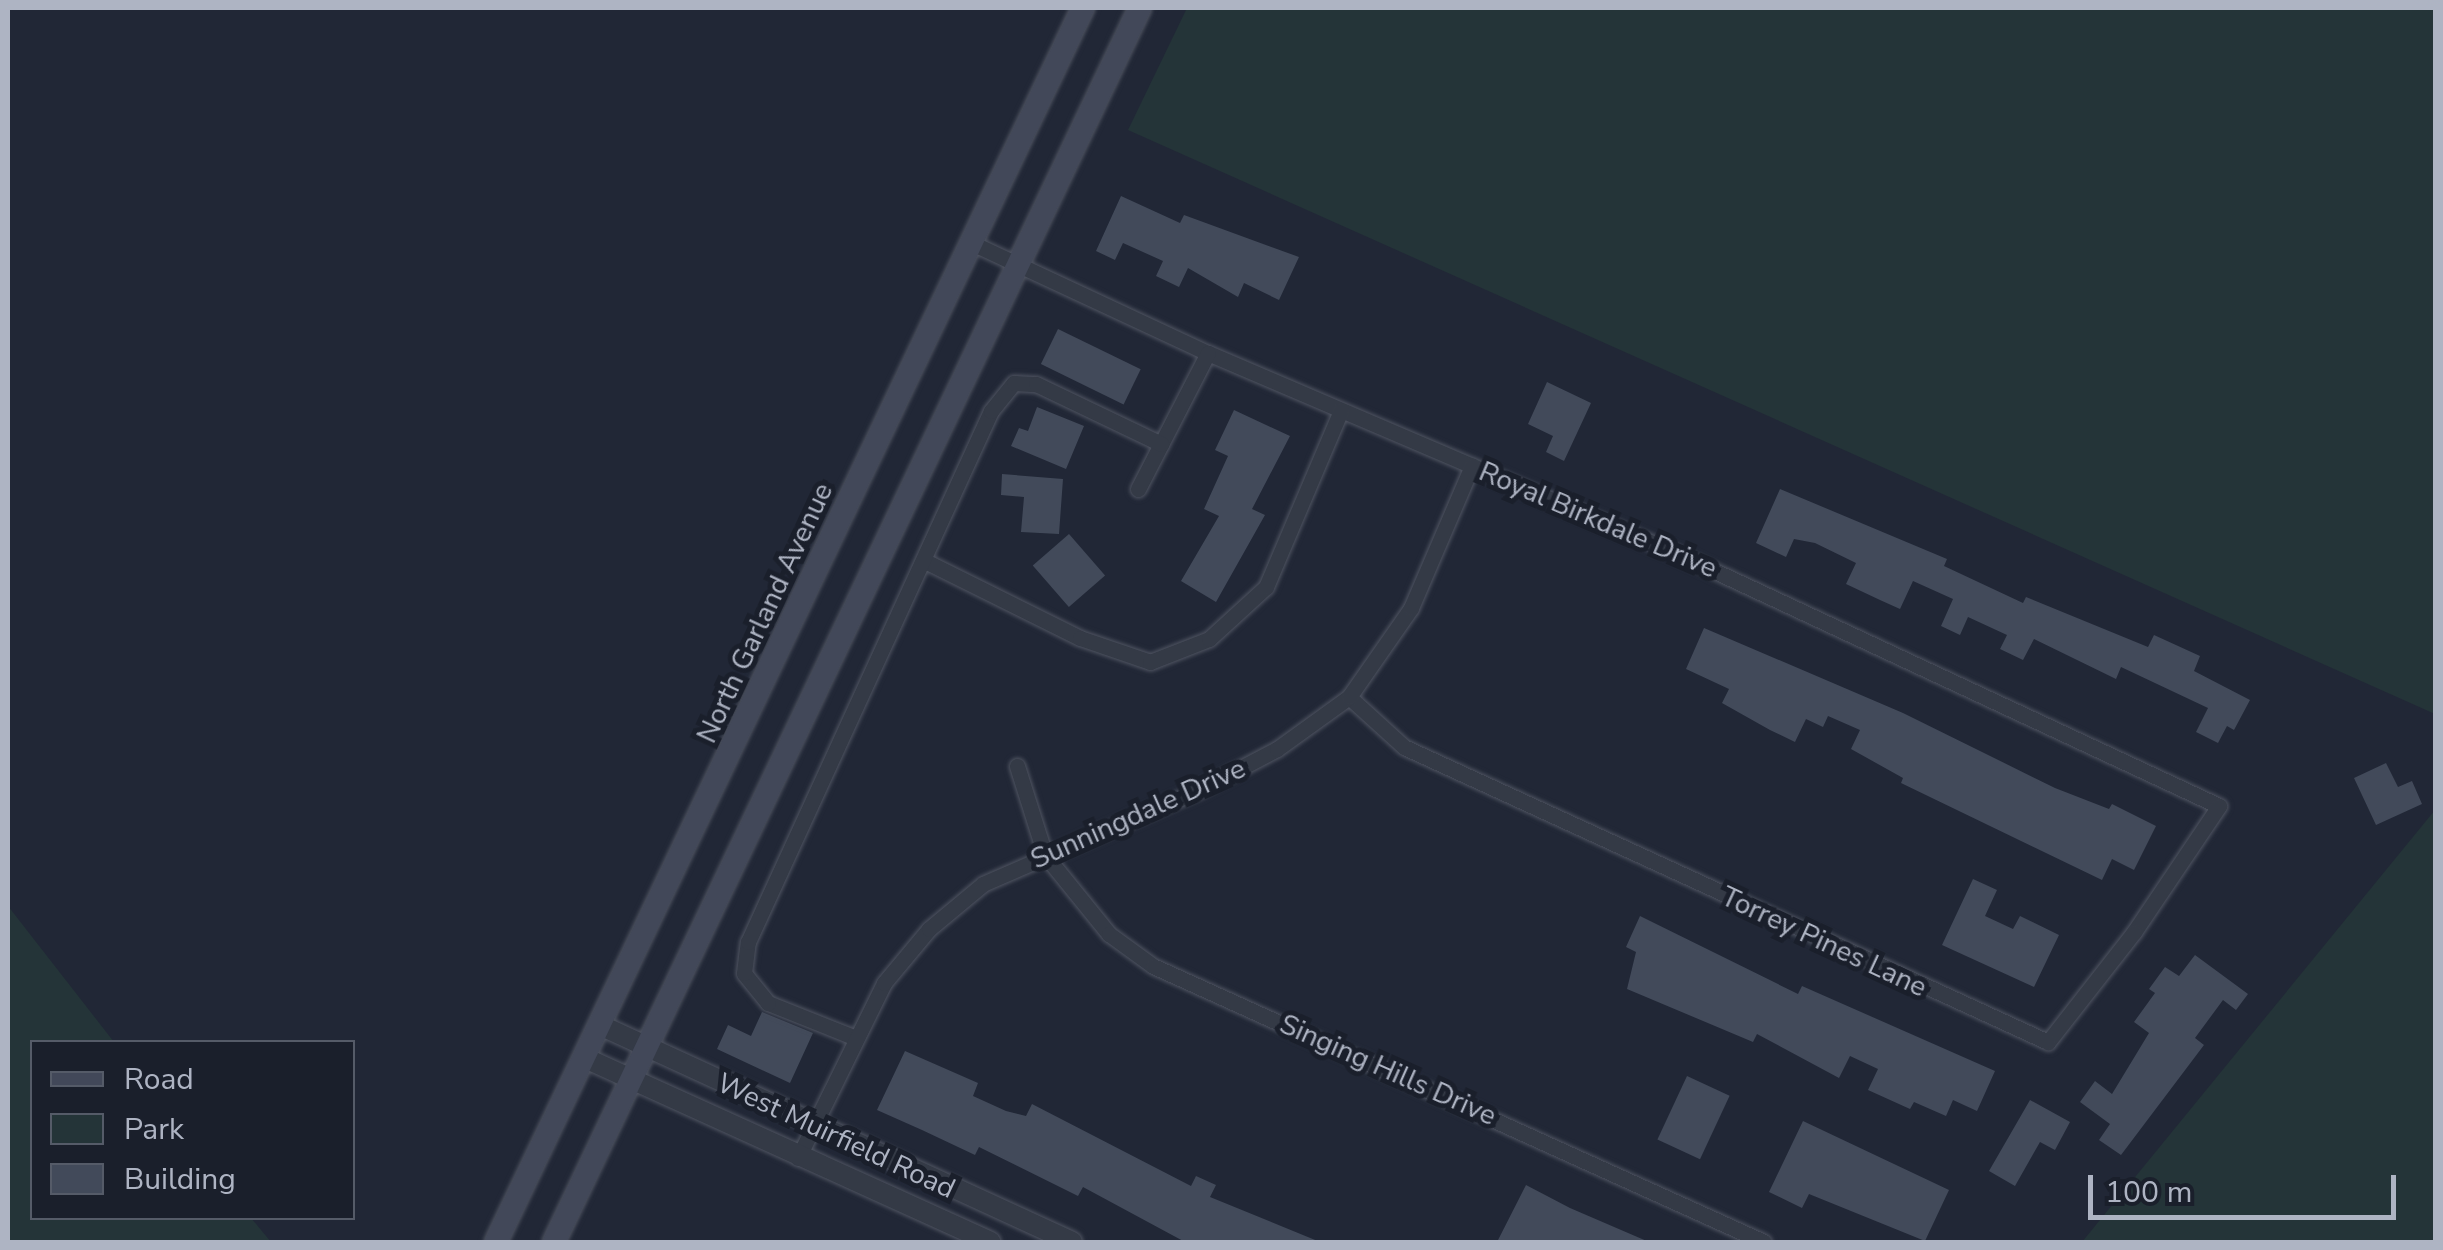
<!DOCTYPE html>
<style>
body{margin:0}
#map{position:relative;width:2443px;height:1250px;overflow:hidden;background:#212736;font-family:"Nunito Sans",sans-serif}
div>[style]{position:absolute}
.green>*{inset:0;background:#243438}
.building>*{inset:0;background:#424a5a;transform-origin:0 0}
.roads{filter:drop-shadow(0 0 2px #4f5461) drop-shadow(0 0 2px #4f5461)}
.minor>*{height:15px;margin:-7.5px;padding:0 7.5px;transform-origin:7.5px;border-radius:7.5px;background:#343a46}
.tertiary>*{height:20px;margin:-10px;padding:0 10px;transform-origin:10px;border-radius:10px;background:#343a46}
.secondary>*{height:22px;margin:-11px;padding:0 11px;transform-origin:11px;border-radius:11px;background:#424859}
span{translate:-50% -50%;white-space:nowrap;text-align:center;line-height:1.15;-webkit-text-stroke:10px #1a1f2b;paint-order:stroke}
.street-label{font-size:28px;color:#aeb4c3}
.frame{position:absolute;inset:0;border:10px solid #aeb4c3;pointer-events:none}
.legend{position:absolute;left:30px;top:1040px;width:325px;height:180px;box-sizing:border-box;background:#1a1f2b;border:2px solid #555b68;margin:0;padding:12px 18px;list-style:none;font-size:30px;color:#aeb4c3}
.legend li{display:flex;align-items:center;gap:20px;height:50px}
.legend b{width:50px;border:2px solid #555b68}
.scale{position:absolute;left:2088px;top:1175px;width:308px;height:45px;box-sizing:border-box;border:5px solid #aeb4c3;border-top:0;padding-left:12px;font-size:30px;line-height:35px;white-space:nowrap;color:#aeb4c3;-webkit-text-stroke:8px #1a1f2b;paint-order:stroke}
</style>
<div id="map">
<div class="green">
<i style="clip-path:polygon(1187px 8px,2435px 8px,2435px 714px,1128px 130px)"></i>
<i style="clip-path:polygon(2435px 810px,2435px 1242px,2082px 1242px)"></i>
<i style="clip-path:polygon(8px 906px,114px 1042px,32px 1042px,32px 1218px,251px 1218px,271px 1242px,8px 1242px)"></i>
</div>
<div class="building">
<i style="clip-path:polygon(1121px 196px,1180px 223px,1184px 215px,1299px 257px,1279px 300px,1244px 283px,1238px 297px,1188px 268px,1179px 287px,1156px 276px,1163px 261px,1123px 243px,1115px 260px,1096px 251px)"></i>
<i style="left:1058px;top:329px;width:92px;height:39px;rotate:26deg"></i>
<i style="clip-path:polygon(1547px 382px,1591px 403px,1564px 461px,1546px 452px,1553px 436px,1528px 424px)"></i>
<i style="clip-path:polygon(1037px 407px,1084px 426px,1066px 469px,1011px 446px,1019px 428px,1028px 431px)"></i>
<i style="clip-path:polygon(1234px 410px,1290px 436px,1252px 509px,1265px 515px,1216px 602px,1181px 581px,1219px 516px,1204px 509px,1228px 456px,1215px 450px)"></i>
<i style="clip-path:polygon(1002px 474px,1063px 479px,1059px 534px,1021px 532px,1024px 497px,1001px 495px)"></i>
<i style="clip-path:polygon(1780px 489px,1947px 559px,1944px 566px,2023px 603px,2026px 597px,2148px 647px,2154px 635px,2200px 656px,2194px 671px,2250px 700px,2234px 730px,2227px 726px,2218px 743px,2196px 732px,2208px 708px,2121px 667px,2116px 679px,2034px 639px,2023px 660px,2000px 649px,2007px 635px,1968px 617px,1960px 635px,1941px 626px,1953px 599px,1913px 581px,1900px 609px,1880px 600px,1846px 584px,1856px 563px,1815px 543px,1794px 539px,1786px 557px,1756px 543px)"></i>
<i style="left:1069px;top:534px;width:55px;height:48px;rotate:49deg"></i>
<i style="clip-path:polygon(1704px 628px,1903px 713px,2055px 788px,2109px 809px,2112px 804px,2156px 826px,2134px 870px,2112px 859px,2102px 880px,1901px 783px,1903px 778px,1851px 749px,1860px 730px,1828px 716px,1823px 727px,1806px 719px,1795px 742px,1770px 730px,1722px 703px,1729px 689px,1686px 669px)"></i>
<i style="clip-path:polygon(2386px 763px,2398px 787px,2412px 781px,2422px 804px,2376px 825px,2354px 778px)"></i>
<i style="clip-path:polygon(1973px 879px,1997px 890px,1985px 916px,2013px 929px,2020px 916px,2059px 935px,2034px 987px,1942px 945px)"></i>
<i style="clip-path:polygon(1640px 916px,1798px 994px,1802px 986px,1995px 1071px,1977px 1111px,1953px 1100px,1946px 1116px,1914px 1102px,1910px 1109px,1868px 1090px,1878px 1069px,1850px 1056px,1839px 1078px,1757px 1034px,1753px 1042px,1627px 989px,1636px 952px,1626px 947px)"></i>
<i style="clip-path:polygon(2195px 955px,2248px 994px,2236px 1010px,2223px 1000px,2195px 1038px,2204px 1045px,2121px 1155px,2099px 1140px,2110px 1124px,2080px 1102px,2095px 1081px,2112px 1094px,2149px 1033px,2134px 1022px,2155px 993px,2149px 989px,2165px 967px,2179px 976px)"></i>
<i style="clip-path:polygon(762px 1012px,813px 1033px,790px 1083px,717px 1049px,728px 1025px,751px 1036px)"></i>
<i style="clip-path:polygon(905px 1051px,978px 1083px,973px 1096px,1006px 1111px,1026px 1116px,1032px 1104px,1191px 1186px,1196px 1176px,1216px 1185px,1210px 1197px,1320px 1242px,1185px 1242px,1083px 1187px,1078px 1196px,979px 1147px,975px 1155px,922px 1130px,877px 1110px)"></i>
<i style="left:1687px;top:1076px;width:47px;height:70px;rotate:25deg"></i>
<i style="clip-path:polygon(2030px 1100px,2070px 1122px,2055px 1150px,2040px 1142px,2015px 1186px,1989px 1171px)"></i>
<i style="clip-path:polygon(1803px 1121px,1949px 1190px,1925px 1241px,1809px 1194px,1802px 1208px,1769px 1192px)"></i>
<i style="clip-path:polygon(1526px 1185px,1570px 1208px,1649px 1242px,1497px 1242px)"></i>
</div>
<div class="roads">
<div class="minor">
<i style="left:974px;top:244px;width:258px;rotate:25deg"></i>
<i style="left:1208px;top:353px;width:509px;rotate:23.14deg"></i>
<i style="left:1676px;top:553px;width:599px;rotate:24.98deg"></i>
<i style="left:2219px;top:806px;width:152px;rotate:124deg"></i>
<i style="left:2134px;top:932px;width:140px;rotate:128deg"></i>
<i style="left:2048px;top:1042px;width:708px;rotate:-155.39deg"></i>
<i style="left:1404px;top:747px;width:74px;rotate:-137.7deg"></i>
<i style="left:1138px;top:489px;width:153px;rotate:-62.8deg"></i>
<i style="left:925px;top:561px;width:173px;rotate:26.4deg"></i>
<i style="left:1080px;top:638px;width:74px;rotate:18.9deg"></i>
<i style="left:1150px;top:662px;width:63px;rotate:-21.3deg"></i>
<i style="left:1209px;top:639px;width:77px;rotate:-42.4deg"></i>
<i style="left:1266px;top:587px;width:192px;rotate:-67deg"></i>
<i style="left:1017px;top:766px;width:93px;rotate:72.5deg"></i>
<i style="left:1045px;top:855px;width:102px;rotate:51deg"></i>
<i style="left:1109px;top:934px;width:54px;rotate:36deg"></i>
<i style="left:1153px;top:966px;width:670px;rotate:24.31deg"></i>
<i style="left:856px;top:1038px;width:95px;rotate:-158.3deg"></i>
<i style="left:768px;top:1003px;width:38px;rotate:-129deg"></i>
<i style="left:744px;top:973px;width:31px;rotate:-83deg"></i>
<i style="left:748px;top:942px;width:584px;rotate:-65.41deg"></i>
<i style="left:991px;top:411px;width:36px;rotate:-51deg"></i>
<i style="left:1014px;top:383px;width:22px;rotate:3deg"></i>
<i style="left:1036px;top:384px;width:139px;rotate:25.6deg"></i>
<i style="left:798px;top:1158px;width:195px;rotate:-63.8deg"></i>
<i style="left:884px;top:983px;width:70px;rotate:-50.2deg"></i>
<i style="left:929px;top:929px;width:70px;rotate:-39.8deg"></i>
<i style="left:983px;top:884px;width:233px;rotate:-23.5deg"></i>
<i style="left:1197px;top:791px;width:90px;rotate:-27.7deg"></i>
<i style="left:1277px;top:749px;width:89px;rotate:-35.8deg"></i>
<i style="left:1349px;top:697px;width:108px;rotate:-55.1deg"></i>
<i style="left:1411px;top:608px;width:155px;rotate:-66.8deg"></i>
</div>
<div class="tertiary">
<i style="left:602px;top:1026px;width:517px;rotate:24.68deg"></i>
<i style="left:585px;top:1058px;width:445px;rotate:24.4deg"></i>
</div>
<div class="secondary">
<i style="left:496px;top:1242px;width:1367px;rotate:-64.56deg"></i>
<i style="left:554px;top:1242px;width:1366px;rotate:-64.6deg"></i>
</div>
</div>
<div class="street-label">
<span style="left:1598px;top:520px;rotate:23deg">Royal Birkdale Drive</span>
<span style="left:765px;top:613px;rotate:-65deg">North Garland Avenue</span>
<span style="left:1138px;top:814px;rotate:-24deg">Sunningdale Drive</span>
<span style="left:1824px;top:942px;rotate:25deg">Torrey Pines Lane</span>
<span style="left:1388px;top:1070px;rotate:24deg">Singing Hills Drive</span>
<span style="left:836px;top:1136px;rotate:25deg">West Muirfield Road</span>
</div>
<div class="frame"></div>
<ul class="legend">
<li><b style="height:12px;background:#424859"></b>Road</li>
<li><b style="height:28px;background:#243438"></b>Park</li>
<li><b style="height:28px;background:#424a5a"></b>Building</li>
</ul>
<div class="scale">100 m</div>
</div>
